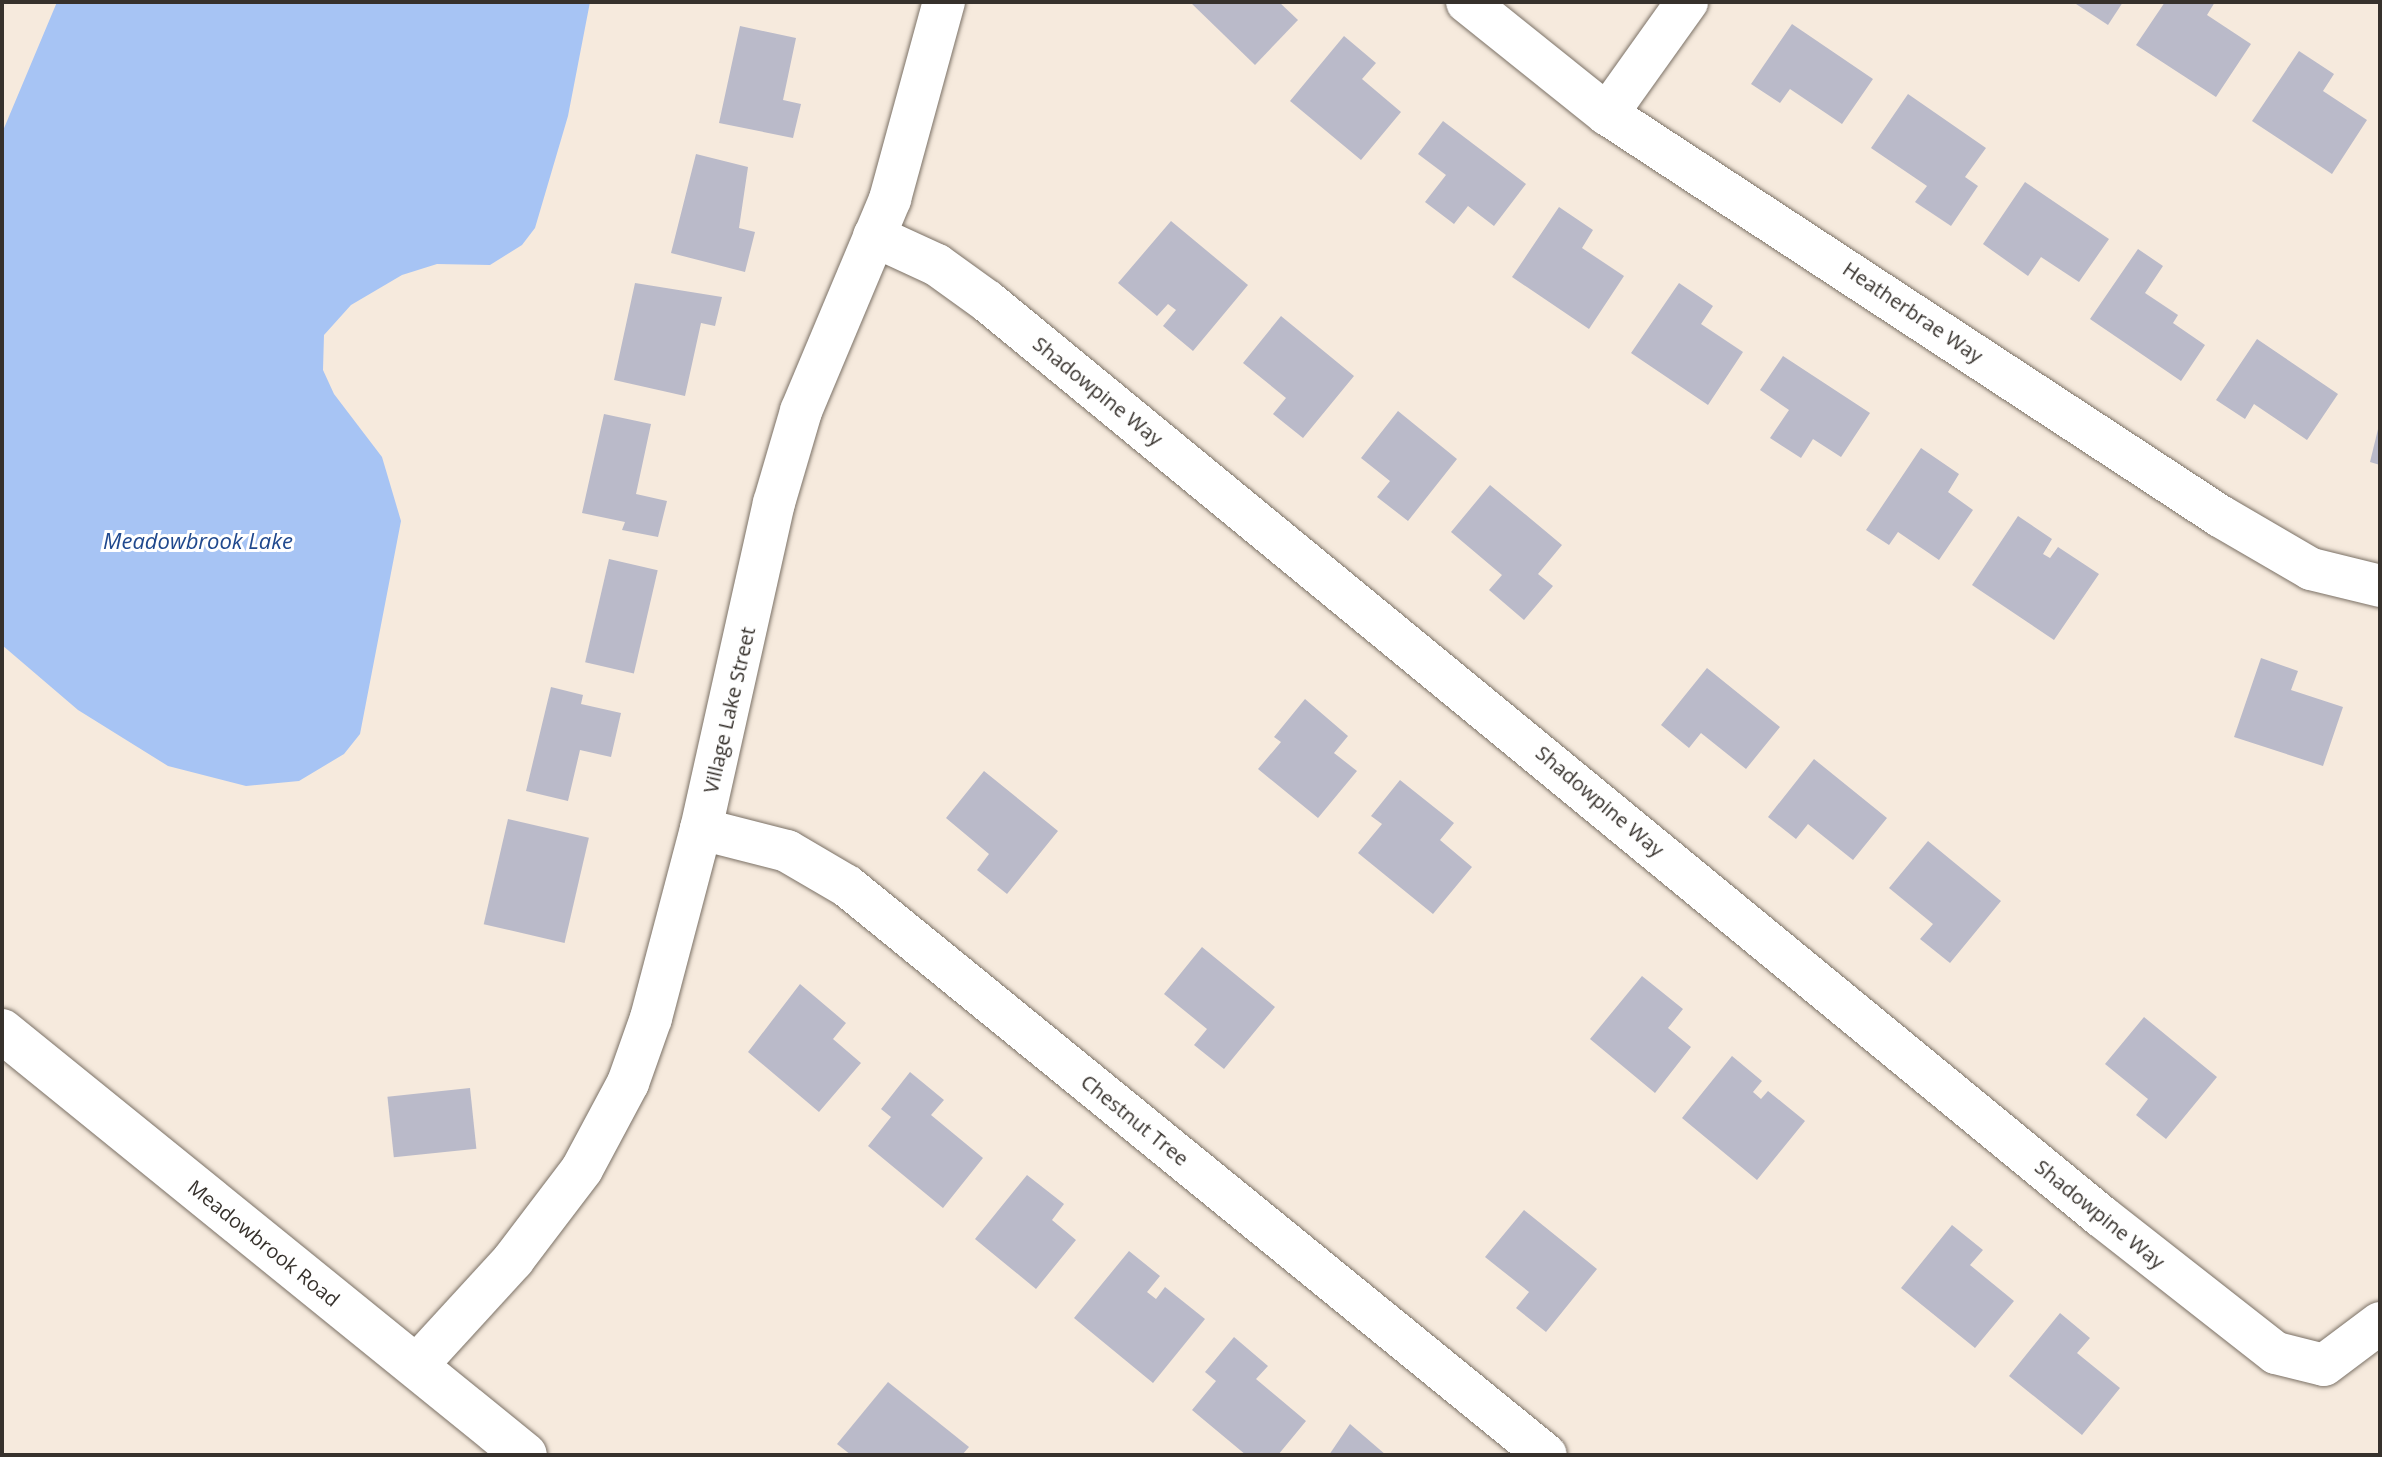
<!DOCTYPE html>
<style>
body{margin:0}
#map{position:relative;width:2382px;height:1457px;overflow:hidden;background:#f6eadd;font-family:"Open Sans",sans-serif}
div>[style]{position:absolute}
.water>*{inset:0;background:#a7c4f4}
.building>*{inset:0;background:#babac9;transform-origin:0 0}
.roads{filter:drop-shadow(0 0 2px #7b7166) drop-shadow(0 0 2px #7b7166)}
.minor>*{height:42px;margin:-21px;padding:0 21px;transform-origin:21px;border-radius:21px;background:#fff}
.tertiary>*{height:44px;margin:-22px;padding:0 22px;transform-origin:22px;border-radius:22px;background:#fff}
span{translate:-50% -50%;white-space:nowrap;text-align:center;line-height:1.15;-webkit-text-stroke:6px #fff;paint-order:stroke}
.street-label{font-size:20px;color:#36312c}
.water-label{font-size:22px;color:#20498e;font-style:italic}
.frame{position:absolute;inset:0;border:4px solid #36312c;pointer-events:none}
</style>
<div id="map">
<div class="water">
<i style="clip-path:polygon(57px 2px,590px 2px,568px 116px,535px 228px,522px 245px,490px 265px,437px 264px,402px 275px,351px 305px,324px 335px,323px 370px,334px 394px,382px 457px,401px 521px,360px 734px,344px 754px,299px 781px,246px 786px,168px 766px,78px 710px,2px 645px,2px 133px)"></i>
</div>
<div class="building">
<i style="clip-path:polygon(1190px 2px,1279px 2px,1298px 20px,1255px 65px)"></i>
<i style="clip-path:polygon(2073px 2px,2123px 2px,2108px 25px)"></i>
<i style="clip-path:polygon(2165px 2px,2215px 2px,2207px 15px,2251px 44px,2216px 97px,2136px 45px)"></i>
<i style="clip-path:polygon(1792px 24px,1873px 79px,1842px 124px,1790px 89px,1780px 103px,1751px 84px)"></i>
<i style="clip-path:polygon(740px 26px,796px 38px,783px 100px,801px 104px,793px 138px,719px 123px)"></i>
<i style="clip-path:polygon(1344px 36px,1376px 63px,1362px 79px,1401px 112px,1361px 160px,1290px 101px)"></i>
<i style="clip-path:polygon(2299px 51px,2334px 74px,2323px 91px,2367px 120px,2332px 174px,2252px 121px)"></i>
<i style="clip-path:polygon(1908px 94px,1986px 148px,1965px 177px,1978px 186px,1951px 226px,1915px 202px,1927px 186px,1871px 148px)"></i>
<i style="clip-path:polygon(1443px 121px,1526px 184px,1494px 226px,1468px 206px,1454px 224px,1425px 202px,1446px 175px,1418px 154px)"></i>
<i style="clip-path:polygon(696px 154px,748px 167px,739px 228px,755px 232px,745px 272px,671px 253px)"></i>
<i style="clip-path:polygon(2025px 182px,2109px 239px,2079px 282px,2041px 257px,2028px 276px,1983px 244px)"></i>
<i style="clip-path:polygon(1559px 207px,1593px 230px,1582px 248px,1624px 276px,1589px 329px,1512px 277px)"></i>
<i style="clip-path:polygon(1171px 221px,1248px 285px,1193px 351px,1163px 326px,1176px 310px,1168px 304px,1157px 316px,1118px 283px)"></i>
<i style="clip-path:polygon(2138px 249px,2163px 266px,2145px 293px,2178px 315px,2173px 323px,2205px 345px,2181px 381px,2090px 319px)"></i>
<i style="clip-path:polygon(635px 283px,722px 297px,715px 326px,701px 323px,685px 396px,614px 380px)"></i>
<i style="clip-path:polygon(1679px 283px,1713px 306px,1701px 324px,1743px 352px,1708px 405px,1631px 353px)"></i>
<i style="clip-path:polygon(1281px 316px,1354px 376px,1303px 438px,1273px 414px,1286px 398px,1243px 363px)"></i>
<i style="clip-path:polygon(2257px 339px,2338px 394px,2307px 440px,2254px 404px,2245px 419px,2216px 400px)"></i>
<i style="clip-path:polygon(1783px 356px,1870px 413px,1841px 457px,1813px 439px,1801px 458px,1770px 438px,1789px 410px,1760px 390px)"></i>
<i style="clip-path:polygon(1398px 411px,1457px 459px,1408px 521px,1377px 497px,1390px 481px,1361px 458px)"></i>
<i style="clip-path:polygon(604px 414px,651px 424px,636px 494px,667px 501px,658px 537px,622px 530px,625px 522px,582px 513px)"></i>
<i style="clip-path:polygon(2379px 425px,2380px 425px,2380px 465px,2370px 462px)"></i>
<i style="clip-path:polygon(1921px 448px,1959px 474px,1948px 492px,1973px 510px,1939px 560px,1898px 532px,1889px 545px,1866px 530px)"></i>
<i style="clip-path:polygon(1490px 485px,1562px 545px,1538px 574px,1553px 586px,1524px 620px,1489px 590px,1502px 575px,1451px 532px)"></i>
<i style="clip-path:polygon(2018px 516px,2052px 539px,2043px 554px,2050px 558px,2058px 547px,2099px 574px,2054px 640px,1972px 585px)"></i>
<i style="left:609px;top:559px;width:50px;height:106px;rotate:13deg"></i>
<i style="clip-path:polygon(2261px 658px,2298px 671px,2291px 690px,2343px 707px,2323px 766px,2234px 737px)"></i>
<i style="clip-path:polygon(1707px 668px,1780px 727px,1746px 769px,1701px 733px,1689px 748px,1661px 725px)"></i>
<i style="clip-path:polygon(551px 687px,583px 695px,581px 704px,621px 713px,611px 757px,580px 750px,568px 801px,526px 791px)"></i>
<i style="clip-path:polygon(1305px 699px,1348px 736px,1334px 753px,1357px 771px,1318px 818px,1258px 769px,1281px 742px,1274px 737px)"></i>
<i style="clip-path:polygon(1814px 759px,1887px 818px,1853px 860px,1808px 824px,1796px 839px,1768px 817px)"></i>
<i style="clip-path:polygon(984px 771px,1058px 831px,1007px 894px,977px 870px,989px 854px,946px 818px)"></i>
<i style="clip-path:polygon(1400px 780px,1454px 823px,1440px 840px,1472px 867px,1433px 914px,1358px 853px,1382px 824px,1371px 816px)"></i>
<i style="left:508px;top:819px;width:83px;height:108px;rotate:13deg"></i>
<i style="clip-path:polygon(1928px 841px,2001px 901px,1950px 963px,1920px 939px,1933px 924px,1889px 888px)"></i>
<i style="clip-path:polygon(1202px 947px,1275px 1007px,1224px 1069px,1194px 1045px,1207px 1029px,1164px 994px)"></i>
<i style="clip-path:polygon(1642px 976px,1683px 1009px,1668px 1028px,1691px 1047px,1655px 1093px,1590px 1039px)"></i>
<i style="clip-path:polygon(800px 984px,846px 1023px,833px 1039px,861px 1063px,819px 1112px,748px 1052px)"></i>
<i style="clip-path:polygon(2144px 1017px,2217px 1077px,2166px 1139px,2136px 1115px,2148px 1099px,2105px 1064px)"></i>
<i style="clip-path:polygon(1732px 1056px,1762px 1081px,1753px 1092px,1761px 1099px,1768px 1091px,1805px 1121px,1757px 1180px,1682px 1118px)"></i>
<i style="clip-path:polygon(910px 1072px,944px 1100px,931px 1115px,983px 1158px,943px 1208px,868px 1146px,891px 1117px,881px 1109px)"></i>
<i style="left:470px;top:1088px;width:61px;height:83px;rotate:84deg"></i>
<i style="clip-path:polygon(1027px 1175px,1064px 1204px,1052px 1220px,1076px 1240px,1036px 1289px,975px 1239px)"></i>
<i style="clip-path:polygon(1524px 1210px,1597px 1269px,1546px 1332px,1516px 1308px,1529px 1292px,1485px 1257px)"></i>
<i style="clip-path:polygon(1952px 1225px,1983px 1250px,1970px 1265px,2014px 1301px,1975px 1348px,1901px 1288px)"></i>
<i style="clip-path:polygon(1129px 1251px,1160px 1276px,1147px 1292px,1156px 1299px,1165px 1287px,1205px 1319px,1153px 1383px,1074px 1318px)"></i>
<i style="clip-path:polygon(2060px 1313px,2090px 1338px,2077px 1353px,2120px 1388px,2082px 1435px,2009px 1376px)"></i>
<i style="clip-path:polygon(1234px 1337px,1268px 1366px,1256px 1379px,1306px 1421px,1278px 1455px,1246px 1455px,1192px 1410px,1216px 1381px,1205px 1372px)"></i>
<i style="clip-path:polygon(888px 1382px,969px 1447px,962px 1455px,851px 1455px,837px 1444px)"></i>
<i style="clip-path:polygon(1350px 1424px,1386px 1455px,1329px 1455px)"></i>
</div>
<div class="roads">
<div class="minor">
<i style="left:1467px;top:2px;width:179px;rotate:38.7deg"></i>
<i style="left:1607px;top:114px;width:733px;rotate:33.26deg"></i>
<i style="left:2220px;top:516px;width:105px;rotate:30.2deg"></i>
<i style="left:2311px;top:569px;width:71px;rotate:13.8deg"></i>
<i style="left:1607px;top:114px;width:138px;rotate:-54.5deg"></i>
<i style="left:874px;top:236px;width:69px;rotate:24.7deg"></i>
<i style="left:937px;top:265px;width:62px;rotate:35.8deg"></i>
<i style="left:987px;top:301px;width:1442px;rotate:39.4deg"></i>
<i style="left:2101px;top:1216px;width:222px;rotate:38.1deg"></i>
<i style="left:2276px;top:1353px;width:49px;rotate:14deg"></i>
<i style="left:2324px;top:1365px;width:70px;rotate:-36.9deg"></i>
<i style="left:701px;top:829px;width:89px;rotate:14.3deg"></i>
<i style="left:787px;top:851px;width:69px;rotate:30.3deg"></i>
<i style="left:847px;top:886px;width:901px;rotate:39.15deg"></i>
<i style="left:416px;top:1366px;width:144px;rotate:-47.5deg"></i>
<i style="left:513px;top:1260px;width:114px;rotate:-52.8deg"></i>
<i style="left:582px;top:1169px;width:98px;rotate:-61.9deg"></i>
<i style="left:628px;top:1083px;width:69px;rotate:-70.5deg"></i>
<i style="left:651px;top:1018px;width:196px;rotate:-75.2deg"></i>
<i style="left:701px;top:829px;width:334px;rotate:-77.4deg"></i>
<i style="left:774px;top:503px;width:96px;rotate:-73.6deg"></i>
<i style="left:801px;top:411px;width:230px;rotate:-67.2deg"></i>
<i style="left:890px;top:199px;width:204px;rotate:-74.7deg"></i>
</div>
<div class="tertiary">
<i style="left:2px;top:1031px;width:673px;rotate:39.03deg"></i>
</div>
</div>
<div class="street-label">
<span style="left:1913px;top:312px;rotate:34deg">Heatherbrae Way</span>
<span style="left:1098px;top:391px;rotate:39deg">Shadowpine Way</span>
<span style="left:729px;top:710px;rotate:-77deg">Village Lake Street</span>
<span style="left:1600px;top:801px;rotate:40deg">Shadowpine Way</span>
<span style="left:1135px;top:1120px;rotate:39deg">Chestnut Tree</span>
<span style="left:2100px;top:1214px;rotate:39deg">Shadowpine Way</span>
<span style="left:264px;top:1243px;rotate:39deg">Meadowbrook Road</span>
</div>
<div class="water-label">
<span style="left:198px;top:541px">Meadowbrook Lake</span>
</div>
<div class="frame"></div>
</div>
